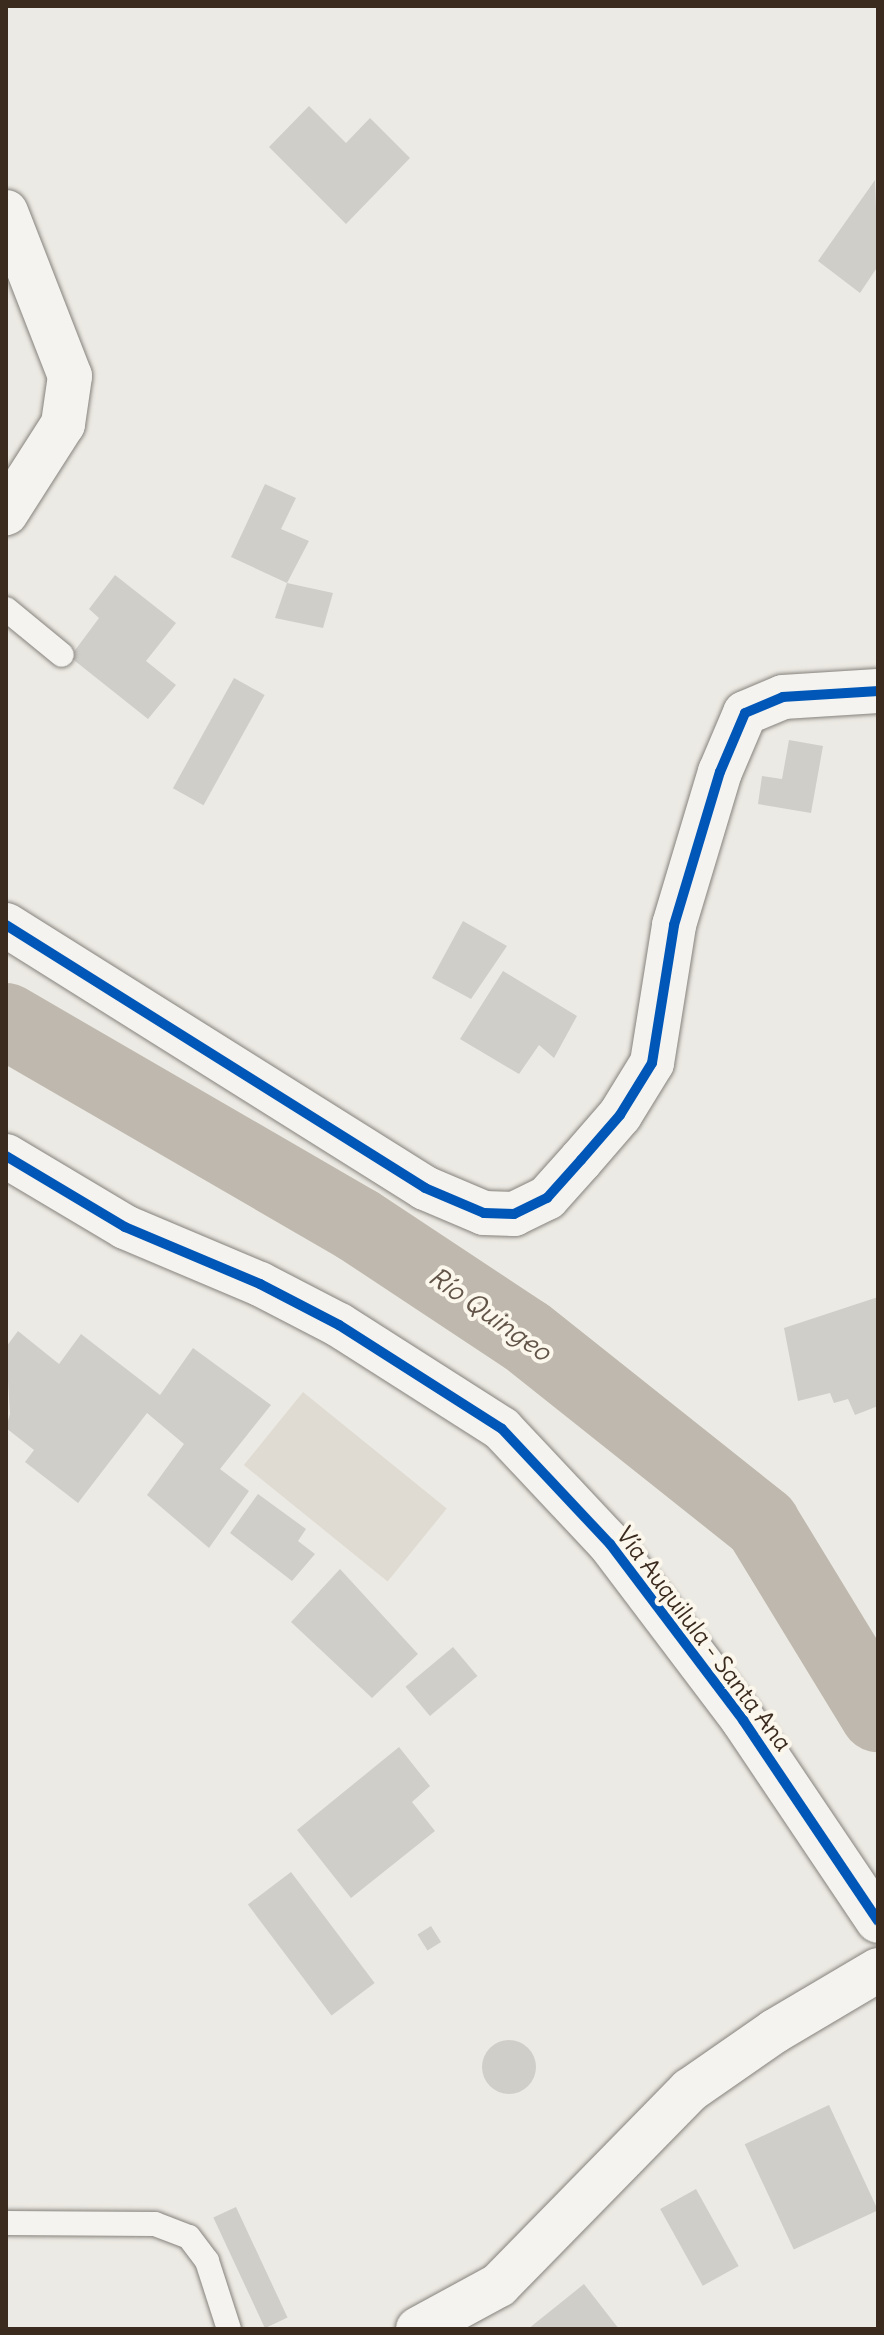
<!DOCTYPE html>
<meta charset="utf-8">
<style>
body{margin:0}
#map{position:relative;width:884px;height:2335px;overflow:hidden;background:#eceae4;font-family:Delius,sans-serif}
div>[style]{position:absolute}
.built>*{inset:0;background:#dfdbd2;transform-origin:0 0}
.river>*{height:76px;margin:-38px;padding:0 38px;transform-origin:38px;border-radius:38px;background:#bfb8ae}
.building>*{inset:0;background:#d0cec9;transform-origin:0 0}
.round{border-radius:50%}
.roads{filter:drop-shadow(0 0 2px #86827c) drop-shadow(0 0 2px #86827c)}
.lane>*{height:24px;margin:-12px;padding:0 12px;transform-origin:12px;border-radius:12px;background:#f4f3ef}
.street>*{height:44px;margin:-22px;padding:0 22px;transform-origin:22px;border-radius:22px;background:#f4f3ef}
.cycleway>*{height:10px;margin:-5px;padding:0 5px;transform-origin:5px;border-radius:5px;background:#0057b8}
span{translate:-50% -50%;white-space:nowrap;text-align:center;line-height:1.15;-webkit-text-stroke:8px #fbf7ec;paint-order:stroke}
.street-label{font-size:24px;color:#3b2a1e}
.water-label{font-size:26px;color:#635448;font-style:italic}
.frame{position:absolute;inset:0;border:8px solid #3b2a1e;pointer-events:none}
</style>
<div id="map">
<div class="built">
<i style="left:303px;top:1392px;width:185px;height:94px;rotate:39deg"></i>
</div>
<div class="river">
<i style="left:6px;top:1021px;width:407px;rotate:30.1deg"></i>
<i style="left:358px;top:1225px;width:201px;rotate:33.5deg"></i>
<i style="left:526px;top:1336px;width:302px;rotate:38.5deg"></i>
<i style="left:762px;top:1524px;width:223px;rotate:58.6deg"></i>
</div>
<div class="building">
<i style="clip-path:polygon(309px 106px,346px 143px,370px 118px,410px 158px,346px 224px,269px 147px)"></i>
<i style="clip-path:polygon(875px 180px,878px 266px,860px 293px,818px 261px)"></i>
<i style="clip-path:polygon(265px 484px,296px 498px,281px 529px,309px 541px,287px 583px,231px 557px)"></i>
<i style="clip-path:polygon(115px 575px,176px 623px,146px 661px,176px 685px,148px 719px,70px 657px,99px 618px,89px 609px)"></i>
<i style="clip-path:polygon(287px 583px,333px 593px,323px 628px,275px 618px)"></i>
<i style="left:234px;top:678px;width:35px;height:126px;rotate:29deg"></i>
<i style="clip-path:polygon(789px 740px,823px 746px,811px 813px,758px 804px,762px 776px,782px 779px)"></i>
<i style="clip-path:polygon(463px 921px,507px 946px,471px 999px,432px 978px)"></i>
<i style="clip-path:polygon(503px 971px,577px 1016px,554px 1058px,539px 1045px,519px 1074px,460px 1039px)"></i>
<i style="clip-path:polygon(878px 1297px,878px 1406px,855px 1415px,848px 1399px,834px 1403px,830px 1393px,798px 1401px,784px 1328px)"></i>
<i style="clip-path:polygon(18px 1331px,59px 1364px,81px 1334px,160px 1395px,193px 1348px,271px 1405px,220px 1469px,249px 1491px,209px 1548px,147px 1495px,184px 1444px,147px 1413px,78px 1503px,25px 1462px,34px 1450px,6px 1428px,10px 1414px,6px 1347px)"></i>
<i style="clip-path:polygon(258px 1494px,306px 1529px,298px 1541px,315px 1554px,292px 1581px,230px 1533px)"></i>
<i style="clip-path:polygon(340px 1569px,418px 1654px,372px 1698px,291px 1622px)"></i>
<i style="left:453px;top:1647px;width:38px;height:62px;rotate:50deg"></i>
<i style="clip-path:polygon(399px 1747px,430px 1786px,412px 1802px,435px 1831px,351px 1898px,297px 1830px)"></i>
<i style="left:291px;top:1872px;width:139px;height:54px;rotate:53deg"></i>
<i style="left:431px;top:1926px;width:19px;height:16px;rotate:58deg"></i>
<i class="round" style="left:482px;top:2040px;width:54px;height:54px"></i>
<i style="left:829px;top:2105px;width:116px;height:93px;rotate:65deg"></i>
<i style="left:696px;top:2189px;width:88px;height:41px;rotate:61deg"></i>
<i style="left:236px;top:2207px;width:122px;height:25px;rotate:65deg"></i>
<i style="clip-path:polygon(584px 2284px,619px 2329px,528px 2329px)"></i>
</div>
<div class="roads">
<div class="lane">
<i style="left:6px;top:609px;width:72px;rotate:39.4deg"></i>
<i style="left:6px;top:2223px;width:149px;rotate:0.4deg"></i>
<i style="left:155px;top:2224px;width:36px;rotate:21deg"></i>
<i style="left:189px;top:2237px;width:30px;rotate:53deg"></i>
<i style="left:207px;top:2261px;width:71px;rotate:72.1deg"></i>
</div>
<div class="street">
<i style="left:6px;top:212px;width:176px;rotate:68.7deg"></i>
<i style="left:70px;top:376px;width:49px;rotate:98.3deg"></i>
<i style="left:63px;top:424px;width:106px;rotate:122.6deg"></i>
<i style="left:6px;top:925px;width:495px;rotate:32.1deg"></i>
<i style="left:425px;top:1188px;width:64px;rotate:23deg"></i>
<i style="left:484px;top:1213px;width:30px;rotate:2deg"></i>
<i style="left:514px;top:1214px;width:37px;rotate:-26deg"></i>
<i style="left:547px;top:1198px;width:51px;rotate:-48.2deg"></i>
<i style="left:581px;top:1160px;width:60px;rotate:-49.1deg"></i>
<i style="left:620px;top:1115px;width:61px;rotate:-58.4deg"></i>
<i style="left:652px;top:1063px;width:140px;rotate:-80.9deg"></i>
<i style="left:674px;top:925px;width:160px;rotate:-73.3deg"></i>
<i style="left:720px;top:772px;width:64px;rotate:-67deg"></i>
<i style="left:745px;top:713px;width:41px;rotate:-22.8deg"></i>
<i style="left:783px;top:697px;width:95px;rotate:-3.6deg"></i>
<i style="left:6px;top:1156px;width:139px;rotate:30.8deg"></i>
<i style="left:125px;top:1227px;width:147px;rotate:22.9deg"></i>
<i style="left:260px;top:1284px;width:89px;rotate:27.4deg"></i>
<i style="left:339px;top:1325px;width:193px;rotate:32.5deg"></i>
<i style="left:502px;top:1429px;width:158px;rotate:46.8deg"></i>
<i style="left:610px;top:1544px;width:221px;rotate:52.9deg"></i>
<i style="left:743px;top:1720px;width:242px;rotate:56.1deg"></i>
<i style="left:418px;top:2329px;width:92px;rotate:-28.5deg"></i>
<i style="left:499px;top:2285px;width:273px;rotate:-45.6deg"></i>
<i style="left:690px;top:2090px;width:103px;rotate:-34.8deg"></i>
<i style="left:775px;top:2031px;width:120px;rotate:-30.6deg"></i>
</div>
</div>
<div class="cycleway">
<i style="left:6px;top:925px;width:495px;rotate:32.1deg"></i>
<i style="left:425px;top:1188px;width:64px;rotate:23deg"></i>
<i style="left:484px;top:1213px;width:30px;rotate:2deg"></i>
<i style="left:514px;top:1214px;width:37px;rotate:-26deg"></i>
<i style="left:547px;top:1198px;width:51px;rotate:-48.2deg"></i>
<i style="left:581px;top:1160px;width:60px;rotate:-49.1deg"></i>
<i style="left:620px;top:1115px;width:61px;rotate:-58.4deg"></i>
<i style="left:652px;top:1063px;width:140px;rotate:-80.9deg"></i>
<i style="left:674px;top:925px;width:160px;rotate:-73.3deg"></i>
<i style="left:720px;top:772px;width:64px;rotate:-67deg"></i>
<i style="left:745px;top:713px;width:41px;rotate:-22.8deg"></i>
<i style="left:783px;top:697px;width:95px;rotate:-3.6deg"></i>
<i style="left:6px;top:1156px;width:139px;rotate:30.8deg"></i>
<i style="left:125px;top:1227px;width:147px;rotate:22.9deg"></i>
<i style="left:260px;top:1284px;width:89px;rotate:27.4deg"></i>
<i style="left:339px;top:1325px;width:193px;rotate:32.5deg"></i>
<i style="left:502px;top:1429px;width:158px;rotate:46.8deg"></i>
<i style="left:610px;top:1544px;width:221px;rotate:52.9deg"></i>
<i style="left:743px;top:1720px;width:242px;rotate:56.1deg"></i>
</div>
<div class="street-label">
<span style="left:704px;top:1639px;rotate:53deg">Vía Auquilula - Santa Ana</span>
</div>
<div class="water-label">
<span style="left:490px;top:1314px;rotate:35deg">Río Quingeo</span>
</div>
<div class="frame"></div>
</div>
